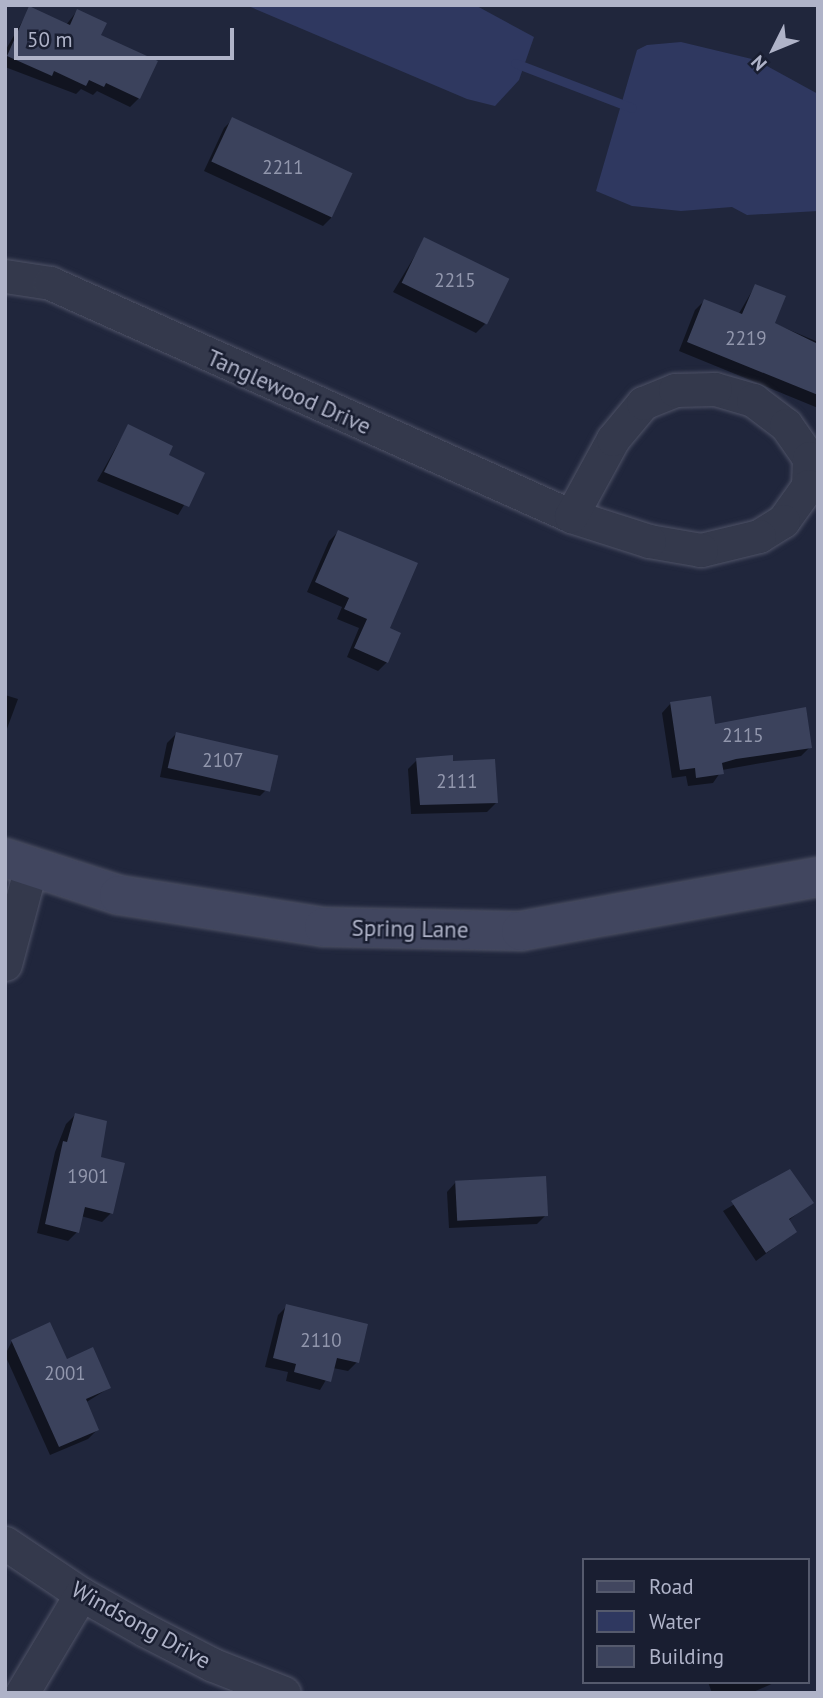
<!DOCTYPE html>
<style>
body{margin:0}
#map{position:relative;width:823px;height:1698px;overflow:hidden;background:#20263c;font-family:"PT Sans",sans-serif}
div>[style]{position:absolute}
.water>*{inset:0;background:#2f3860}
.shadow>*{inset:0;background:#0007}
.stream>*{height:9px;margin:-4.5px;padding:0 4.5px;transform-origin:4.5px;border-radius:4.5px;background:#2f3860}
.building>*{inset:0;background:#3b425c;transform-origin:0 0}
.roads{filter:drop-shadow(0 0 2px #4f5367) drop-shadow(0 0 2px #4f5367)}
.street>*{height:33px;margin:-16.5px;padding:0 16.5px;transform-origin:16.5px;border-radius:16.5px;background:#34394c}
.secondary>*{height:38px;margin:-19px;padding:0 19px;transform-origin:19px;border-radius:19px;background:#41465f}
span{translate:-50% -50%;white-space:nowrap;text-align:center;line-height:1.15;-webkit-text-stroke:5px #191e31;paint-order:stroke}
.number-label{font-size:19px;color:#9297ad}
.number-label span{-webkit-text-stroke-width:0}
.street-label{font-size:23px;color:#afb3c8}
.frame{position:absolute;inset:0;border:7px solid #afb3c8;pointer-events:none}
.legend{position:absolute;left:582px;top:1558px;width:228px;height:126px;box-sizing:border-box;background:#191e31;border:2px solid #555a6d;margin:0;padding:9px 12px;list-style:none;font-size:21px;color:#afb3c8}
.legend li{display:flex;align-items:center;gap:14px;height:35px}
.legend b{width:35px;border:2px solid #555a6d}
.north{position:absolute;left:739px;top:14px;width:70px;height:70px;-webkit-text-stroke:5px #191e31;paint-order:stroke;rotate:227deg;font-size:19px;font-weight:700;line-height:28px;text-align:center;color:#afb3c8}
.north::after{content:'';display:block;margin:auto;width:24px;height:32px;background:#afb3c8;clip-path:polygon(50% 0,100% 100%,50% 72%,0 100%)}
.scale{position:absolute;left:14px;top:28px;width:220px;height:32px;box-sizing:border-box;border:4px solid #afb3c8;border-top:0;padding-left:9px;font-size:21px;line-height:24px;white-space:nowrap;color:#afb3c8;-webkit-text-stroke:5px #191e31;paint-order:stroke}
</style>
<div id="map">
<div class="water">
<i style="clip-path:polygon(246px 5px,475px 5px,534px 37px,519px 80px,495px 106px,467px 99px)"></i>
<i style="clip-path:polygon(681px 42px,756px 60px,818px 94px,818px 211px,747px 215px,732px 207px,681px 211px,632px 206px,596px 191px,637px 50px,647px 45px)"></i>
</div>
<div class="shadow">
<i style="clip-path:polygon(30px 8px,66px 25px,77px 11px,139px 98px,130px 107px,97px 91px,93px 95px,81px 89px,76px 94px,5px 67px,5px 51px)"></i>
<i style="clip-path:polygon(233px 119px,332px 217px,323px 226px,204px 171px,224px 128px)"></i>
<i style="clip-path:polygon(425px 239px,485px 324px,476px 333px,393px 292px)"></i>
<i style="clip-path:polygon(755px 286px,773px 323px,818px 342px,818px 408px,679px 351px,695px 310px,704px 301px,738px 315px)"></i>
<i style="clip-path:polygon(128px 426px,166px 456px,203px 474px,178px 515px,97px 481px)"></i>
<i style="clip-path:polygon(338px 532px,388px 628px,387px 662px,378px 671px,347px 657px,359px 628px,337px 619px,342px 607px,307px 592px,329px 541px)"></i>
<i style="clip-path:polygon(5px 695px,18px 699px,5px 734px)"></i>
<i style="clip-path:polygon(671px 703px,713px 726px,810px 747px,801px 756px,722px 770px,713px 783px,688px 786px,686px 776px,672px 778px,662px 713px)"></i>
<i style="clip-path:polygon(176px 734px,269px 787px,260px 796px,160px 777px,167px 743px)"></i>
<i style="clip-path:polygon(417px 760px,452px 763px,496px 803px,487px 812px,411px 814px,408px 769px)"></i>
<i style="clip-path:polygon(75px 1115px,99px 1158px,111px 1213px,102px 1222px,81px 1216px,77px 1232px,68px 1241px,37px 1233px,55px 1152px,66px 1124px)"></i>
<i style="clip-path:polygon(790px 1171px,811px 1202px,788px 1221px,795px 1232px,756px 1261px,723px 1211px)"></i>
<i style="clip-path:polygon(456px 1182px,546px 1215px,537px 1224px,449px 1228px,447px 1192px)"></i>
<i style="clip-path:polygon(287px 1306px,357px 1362px,348px 1371px,333px 1368px,320px 1390px,286px 1381px,288px 1372px,265px 1367px,278px 1315px)"></i>
<i style="clip-path:polygon(12px 1341px,66px 1361px,109px 1388px,85px 1403px,97px 1430px,88px 1439px,50px 1455px,5px 1355px)"></i>
<i style="clip-path:polygon(708px 1682px,776px 1682px,751px 1693px,712px 1693px)"></i>
</div>
<div class="stream">
<i style="left:515px;top:63px;width:125px;rotate:21deg"></i>
</div>
<div class="building">
<i style="clip-path:polygon(29px 6px,70px 25px,77px 9px,107px 23px,101px 35px,158px 61px,140px 99px,106px 83px,104px 87px,89px 80px,86px 86px,54px 71px,52px 76px,7px 56px)"></i>
<i style="left:232px;top:117px;width:133px;height:49px;rotate:25deg"></i>
<i style="left:424px;top:237px;width:95px;height:51px;rotate:26deg"></i>
<i style="clip-path:polygon(755px 284px,786px 296px,775px 323px,818px 344px,818px 395px,687px 342px,704px 299px,742px 314px)"></i>
<i style="clip-path:polygon(128px 424px,173px 446px,169px 455px,205px 473px,189px 507px,104px 472px)"></i>
<i style="clip-path:polygon(338px 530px,418px 563px,390px 628px,401px 633px,388px 663px,354px 648px,367px 619px,344px 609px,349px 598px,315px 582px)"></i>
<i style="clip-path:polygon(711px 696px,715px 724px,806px 707px,812px 748px,736px 759px,722px 763px,724px 774px,696px 778px,695px 768px,680px 770px,670px 702px)"></i>
<i style="left:176px;top:732px;width:105px;height:37px;rotate:13deg"></i>
<i style="clip-path:polygon(453px 755px,453px 761px,495px 759px,498px 803px,420px 805px,416px 758px)"></i>
<i style="clip-path:polygon(75px 1113px,107px 1121px,101px 1157px,125px 1163px,113px 1214px,85px 1207px,79px 1233px,45px 1224px,63px 1141px,67px 1142px)"></i>
<i style="clip-path:polygon(790px 1169px,814px 1203px,789px 1219px,797px 1232px,766px 1253px,731px 1201px)"></i>
<i style="left:546px;top:1176px;width:40px;height:91px;rotate:87deg"></i>
<i style="clip-path:polygon(286px 1304px,368px 1324px,359px 1363px,337px 1358px,331px 1382px,294px 1372px,296px 1364px,273px 1358px)"></i>
<i style="clip-path:polygon(50px 1322px,67px 1359px,93px 1347px,111px 1388px,86px 1399px,99px 1430px,59px 1447px,11px 1340px)"></i>
</div>
<div class="roads">
<div class="street">
<i style="left:5px;top:276px;width:46px;rotate:8.8deg"></i>
<i style="left:50px;top:283px;width:571px;rotate:24.09deg"></i>
<i style="left:715px;top:389px;width:40px;rotate:16deg"></i>
<i style="left:753px;top:400px;width:41px;rotate:37.1deg"></i>
<i style="left:786px;top:425px;width:40px;rotate:55.1deg"></i>
<i style="left:809px;top:458px;width:28px;rotate:92deg"></i>
<i style="left:808px;top:486px;width:43px;rotate:125.5deg"></i>
<i style="left:783px;top:521px;width:28px;rotate:148deg"></i>
<i style="left:759px;top:536px;width:60px;rotate:166.4deg"></i>
<i style="left:701px;top:550px;width:53px;rotate:-170.2deg"></i>
<i style="left:649px;top:541px;width:82px;rotate:-162.2deg"></i>
<i style="left:571px;top:516px;width:88px;rotate:-61.4deg"></i>
<i style="left:613px;top:439px;width:47px;rotate:-50.2deg"></i>
<i style="left:643px;top:403px;width:35px;rotate:-22deg"></i>
<i style="left:675px;top:390px;width:40px;rotate:-1.4deg"></i>
<i style="left:5px;top:964px;width:101px;rotate:-75.1deg"></i>
<i style="left:5px;top:1543px;width:92px;rotate:33.9deg"></i>
<i style="left:81px;top:1594px;width:73px;rotate:29.4deg"></i>
<i style="left:145px;top:1630px;width:76px;rotate:27.2deg"></i>
<i style="left:213px;top:1665px;width:76px;rotate:21.5deg"></i>
<i style="left:22px;top:1693px;width:115px;rotate:-59.2deg"></i>
</div>
<div class="secondary">
<i style="left:5px;top:858px;width:120px;rotate:18deg"></i>
<i style="left:119px;top:895px;width:207px;rotate:8.9deg"></i>
<i style="left:324px;top:927px;width:197px;rotate:1.2deg"></i>
<i style="left:521px;top:931px;width:302px;rotate:-10.3deg"></i>
</div>
</div>
<div class="number-label">
<span style="left:283px;top:168px">2211</span>
<span style="left:455px;top:281px">2215</span>
<span style="left:746px;top:339px">2219</span>
<span style="left:743px;top:736px">2115</span>
<span style="left:223px;top:761px">2107</span>
<span style="left:457px;top:782px">2111</span>
<span style="left:88px;top:1177px">1901</span>
<span style="left:321px;top:1341px">2110</span>
<span style="left:65px;top:1374px">2001</span>
</div>
<div class="street-label">
<span style="left:289px;top:392px;rotate:24deg">Tanglewood Drive</span>
<span style="left:410px;top:929px;rotate:1deg">Spring Lane</span>
<span style="left:141px;top:1625px;rotate:29deg">Windsong Drive</span>
</div>
<div class="frame"></div>
<ul class="legend">
<li><b style="height:9px;background:#41465f"></b>Road</li>
<li><b style="height:19px;background:#2f3860"></b>Water</li>
<li><b style="height:19px;background:#3b425c"></b>Building</li>
</ul>
<div class="north">N</div>
<div class="scale">50 m</div>
</div>
